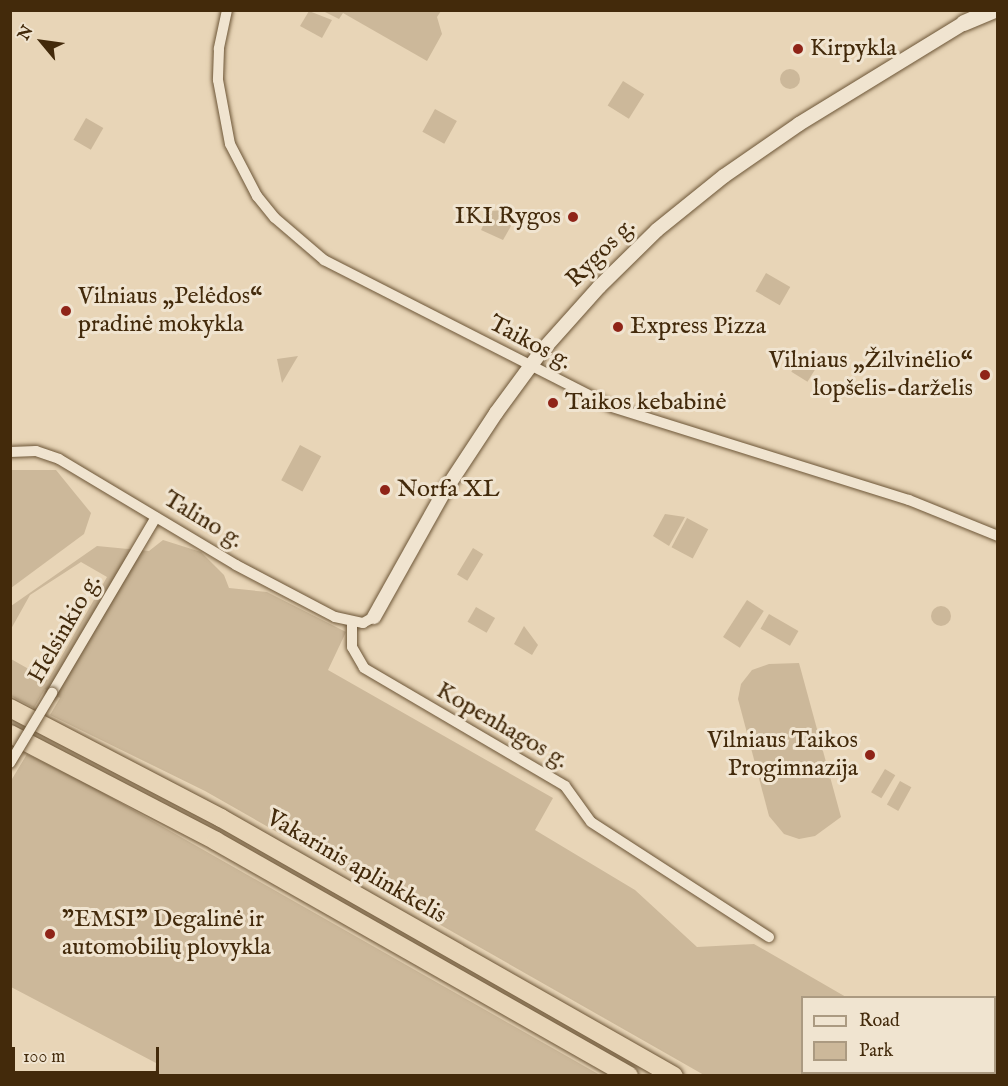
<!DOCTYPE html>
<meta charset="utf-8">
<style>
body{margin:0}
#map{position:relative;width:1008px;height:1086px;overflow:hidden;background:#e8d5b7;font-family:"IM FELL English",serif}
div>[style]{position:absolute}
.green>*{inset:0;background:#ccb89a;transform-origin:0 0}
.round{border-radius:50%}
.roads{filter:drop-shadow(0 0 2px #6c5536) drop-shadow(0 0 2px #6c5536)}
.minor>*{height:10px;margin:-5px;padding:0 5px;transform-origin:5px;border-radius:5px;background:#f0e4d0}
.tertiary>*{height:14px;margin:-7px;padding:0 7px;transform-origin:7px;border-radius:7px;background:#f0e4d0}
.secondary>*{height:16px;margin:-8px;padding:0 8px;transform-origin:8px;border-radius:8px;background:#f0e4d0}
.trunk>*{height:18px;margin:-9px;padding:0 9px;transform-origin:9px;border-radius:9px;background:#e8d5b7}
.bridges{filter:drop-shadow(0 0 2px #6c5536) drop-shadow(0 0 2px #6c5536)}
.minor-bridge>*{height:10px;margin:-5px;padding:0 5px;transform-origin:5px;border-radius:5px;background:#f0e4d0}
.dots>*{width:16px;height:16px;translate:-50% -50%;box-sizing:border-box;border:3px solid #f0e4d0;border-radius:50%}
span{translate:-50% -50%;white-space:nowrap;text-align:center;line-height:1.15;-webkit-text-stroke:6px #f0e4d0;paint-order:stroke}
.poi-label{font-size:24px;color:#432a0b}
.left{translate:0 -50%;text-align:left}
.right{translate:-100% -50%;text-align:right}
.street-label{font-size:24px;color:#432a0b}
.frame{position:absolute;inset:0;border:12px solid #432a0b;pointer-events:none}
.legend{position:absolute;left:801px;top:996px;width:195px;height:78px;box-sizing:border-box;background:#f0e4d0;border:2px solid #ab9a81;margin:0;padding:8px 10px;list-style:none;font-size:18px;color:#432a0b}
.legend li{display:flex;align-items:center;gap:12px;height:30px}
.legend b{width:30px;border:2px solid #ab9a81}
.north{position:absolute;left:12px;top:12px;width:60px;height:60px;-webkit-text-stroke:4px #f0e4d0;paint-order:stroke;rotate:299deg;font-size:16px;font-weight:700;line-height:24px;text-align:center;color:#432a0b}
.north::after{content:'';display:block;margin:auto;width:21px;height:27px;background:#432a0b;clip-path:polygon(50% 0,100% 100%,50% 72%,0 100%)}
.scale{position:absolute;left:12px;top:1047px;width:147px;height:27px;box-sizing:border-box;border:3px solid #432a0b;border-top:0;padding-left:8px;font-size:18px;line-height:21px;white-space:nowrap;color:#432a0b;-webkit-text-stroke:4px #f0e4d0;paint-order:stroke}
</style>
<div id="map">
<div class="green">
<i style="clip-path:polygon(309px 11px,332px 20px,322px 38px,300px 26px)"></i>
<i style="clip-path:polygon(323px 11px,441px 11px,437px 17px,442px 34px,427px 61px,343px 13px,339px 19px)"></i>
<i class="round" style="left:780px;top:69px;width:20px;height:20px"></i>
<i style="left:623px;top:81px;width:25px;height:29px;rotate:32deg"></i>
<i style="left:435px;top:109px;width:25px;height:26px;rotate:29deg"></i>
<i style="left:86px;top:118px;width:20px;height:25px;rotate:30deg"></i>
<i style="clip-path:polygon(505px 210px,511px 226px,503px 240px,481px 230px,490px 211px)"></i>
<i style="left:766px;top:273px;width:28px;height:21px;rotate:30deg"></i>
<i style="left:803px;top:353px;width:19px;height:22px;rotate:32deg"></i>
<i style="clip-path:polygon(298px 356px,282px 383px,277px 359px)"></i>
<i style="left:300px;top:445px;width:24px;height:40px;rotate:28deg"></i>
<i style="clip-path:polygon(11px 470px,56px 470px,91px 513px,84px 534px,11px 588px)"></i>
<i style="clip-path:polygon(665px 514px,685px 517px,669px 546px,653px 536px)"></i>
<i style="left:687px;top:518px;width:24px;height:33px;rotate:28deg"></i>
<i style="clip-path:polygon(163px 540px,201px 552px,224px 575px,229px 588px,267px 592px,346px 632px,328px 670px,553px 798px,535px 830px,635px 890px,697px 947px,754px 944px,846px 997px,802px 998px,802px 1072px,980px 1075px,704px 1075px,205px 791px,50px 715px,60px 698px,45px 689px,34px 708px,11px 696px,11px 659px,48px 680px,107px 577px,81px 562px,30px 595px,11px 629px,11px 606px,97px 546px,149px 551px)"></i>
<i style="left:473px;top:548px;width:12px;height:31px;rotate:31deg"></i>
<i style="left:747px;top:600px;width:20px;height:44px;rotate:33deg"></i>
<i class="round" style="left:931px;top:606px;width:20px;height:20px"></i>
<i style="left:476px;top:607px;width:22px;height:17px;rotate:30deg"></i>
<i style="left:769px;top:614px;width:34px;height:17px;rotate:30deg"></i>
<i style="clip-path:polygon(524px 626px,538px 645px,532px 655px,514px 644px)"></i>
<i style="clip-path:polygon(799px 663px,841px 817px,815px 836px,799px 839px,784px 834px,769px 816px,738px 699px,741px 684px,752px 670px,769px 664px)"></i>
<i style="clip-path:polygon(27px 754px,91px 786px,600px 1075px,155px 1075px,156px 1063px,11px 987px,11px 795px,12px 779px)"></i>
<i style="left:885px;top:769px;width:12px;height:27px;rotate:31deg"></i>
<i style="left:900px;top:781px;width:13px;height:27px;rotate:29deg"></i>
</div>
<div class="roads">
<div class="minor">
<i style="left:227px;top:10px;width:40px;rotate:102deg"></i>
<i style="left:219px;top:49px;width:31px;rotate:92deg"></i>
<i style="left:218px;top:80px;width:65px;rotate:79.4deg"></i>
<i style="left:230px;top:144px;width:59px;rotate:62.6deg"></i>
<i style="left:257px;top:196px;width:28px;rotate:51deg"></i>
<i style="left:275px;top:218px;width:65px;rotate:40.6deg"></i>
<i style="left:324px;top:260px;width:323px;rotate:27deg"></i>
<i style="left:612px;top:407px;width:311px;rotate:17.4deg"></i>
<i style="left:909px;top:500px;width:96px;rotate:22deg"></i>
<i style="left:10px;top:452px;width:26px;rotate:-2deg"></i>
<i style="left:36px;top:451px;width:24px;rotate:19deg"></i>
<i style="left:59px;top:459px;width:206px;rotate:30.9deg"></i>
<i style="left:236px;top:565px;width:112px;rotate:27.7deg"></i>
<i style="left:335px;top:617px;width:29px;rotate:12deg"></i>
<i style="left:363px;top:623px;width:13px;rotate:-29deg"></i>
<i style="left:352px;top:623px;width:24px;rotate:90deg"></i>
<i style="left:352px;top:647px;width:24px;rotate:60deg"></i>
<i style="left:364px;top:668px;width:233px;rotate:30.4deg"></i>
<i style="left:565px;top:786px;width:44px;rotate:54.2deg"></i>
<i style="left:591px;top:822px;width:212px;rotate:32.9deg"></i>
<i style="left:52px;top:693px;width:204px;rotate:-59.4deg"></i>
</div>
<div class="tertiary">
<i style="left:374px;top:617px;width:143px;rotate:-60.8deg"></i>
<i style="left:444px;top:492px;width:95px;rotate:-56.6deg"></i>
<i style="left:496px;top:413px;width:74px;rotate:-53.7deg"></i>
<i style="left:540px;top:353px;width:89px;rotate:-48.2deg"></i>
<i style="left:599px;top:287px;width:81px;rotate:-44.5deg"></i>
<i style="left:657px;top:230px;width:86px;rotate:-38.9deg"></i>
<i style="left:724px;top:176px;width:91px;rotate:-34.7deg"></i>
<i style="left:799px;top:124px;width:193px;rotate:-31.5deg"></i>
</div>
<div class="secondary">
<i style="left:964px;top:23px;width:33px;rotate:-23deg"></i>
</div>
<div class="trunk">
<i style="left:10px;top:708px;width:238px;rotate:27.5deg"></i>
<i style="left:221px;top:818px;width:521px;rotate:29.66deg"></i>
<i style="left:10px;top:734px;width:232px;rotate:27.4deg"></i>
<i style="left:216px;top:841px;width:475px;rotate:29.6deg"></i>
</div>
</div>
<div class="bridges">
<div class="minor-bridge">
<i style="left:10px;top:763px;width:82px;rotate:-59deg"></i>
</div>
</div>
<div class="dots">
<i style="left:798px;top:49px;background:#8f2418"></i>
<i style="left:573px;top:217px;background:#8f2418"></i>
<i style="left:66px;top:311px;background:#8f2418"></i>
<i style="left:618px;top:327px;background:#8f2418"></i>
<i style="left:985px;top:375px;background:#8f2418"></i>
<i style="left:553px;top:403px;background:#8f2418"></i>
<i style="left:385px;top:490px;background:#8f2418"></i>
<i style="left:870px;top:755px;background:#8f2418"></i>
<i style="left:50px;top:934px;background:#8f2418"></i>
</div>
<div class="poi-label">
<span class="left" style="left:810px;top:49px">Kirpykla</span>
<span class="right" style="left:561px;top:217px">IKI Rygos</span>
<span class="left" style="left:78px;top:311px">Vilniaus „Pelėdos“<br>pradinė mokykla</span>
<span class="left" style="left:630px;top:327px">Express Pizza</span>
<span class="right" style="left:973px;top:375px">Vilniaus „Žilvinėlio“<br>lopšelis-darželis</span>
<span class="left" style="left:565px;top:403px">Taikos kebabinė</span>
<span class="left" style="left:397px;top:490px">Norfa XL</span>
<span class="right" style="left:858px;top:755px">Vilniaus Taikos<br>Progimnazija</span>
<span class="left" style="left:62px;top:934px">"EMSI" Degalinė ir<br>automobilių plovykla</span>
</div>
<div class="street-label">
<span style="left:601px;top:253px;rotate:-45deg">Rygos g.</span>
<span style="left:530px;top:343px;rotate:28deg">Taikos g.</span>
<span style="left:203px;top:520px;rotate:31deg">Talino g.</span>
<span style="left:65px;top:629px;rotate:-60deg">Helsinkio g.</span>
<span style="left:502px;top:726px;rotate:30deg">Kopenhagos g.</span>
<span style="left:356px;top:867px;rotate:30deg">Vakarinis aplinkkelis</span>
</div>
<div class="frame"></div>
<ul class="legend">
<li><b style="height:8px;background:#f0e4d0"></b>Road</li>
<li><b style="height:16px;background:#ccb89a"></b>Park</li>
</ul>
<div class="north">N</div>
<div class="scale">100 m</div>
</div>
